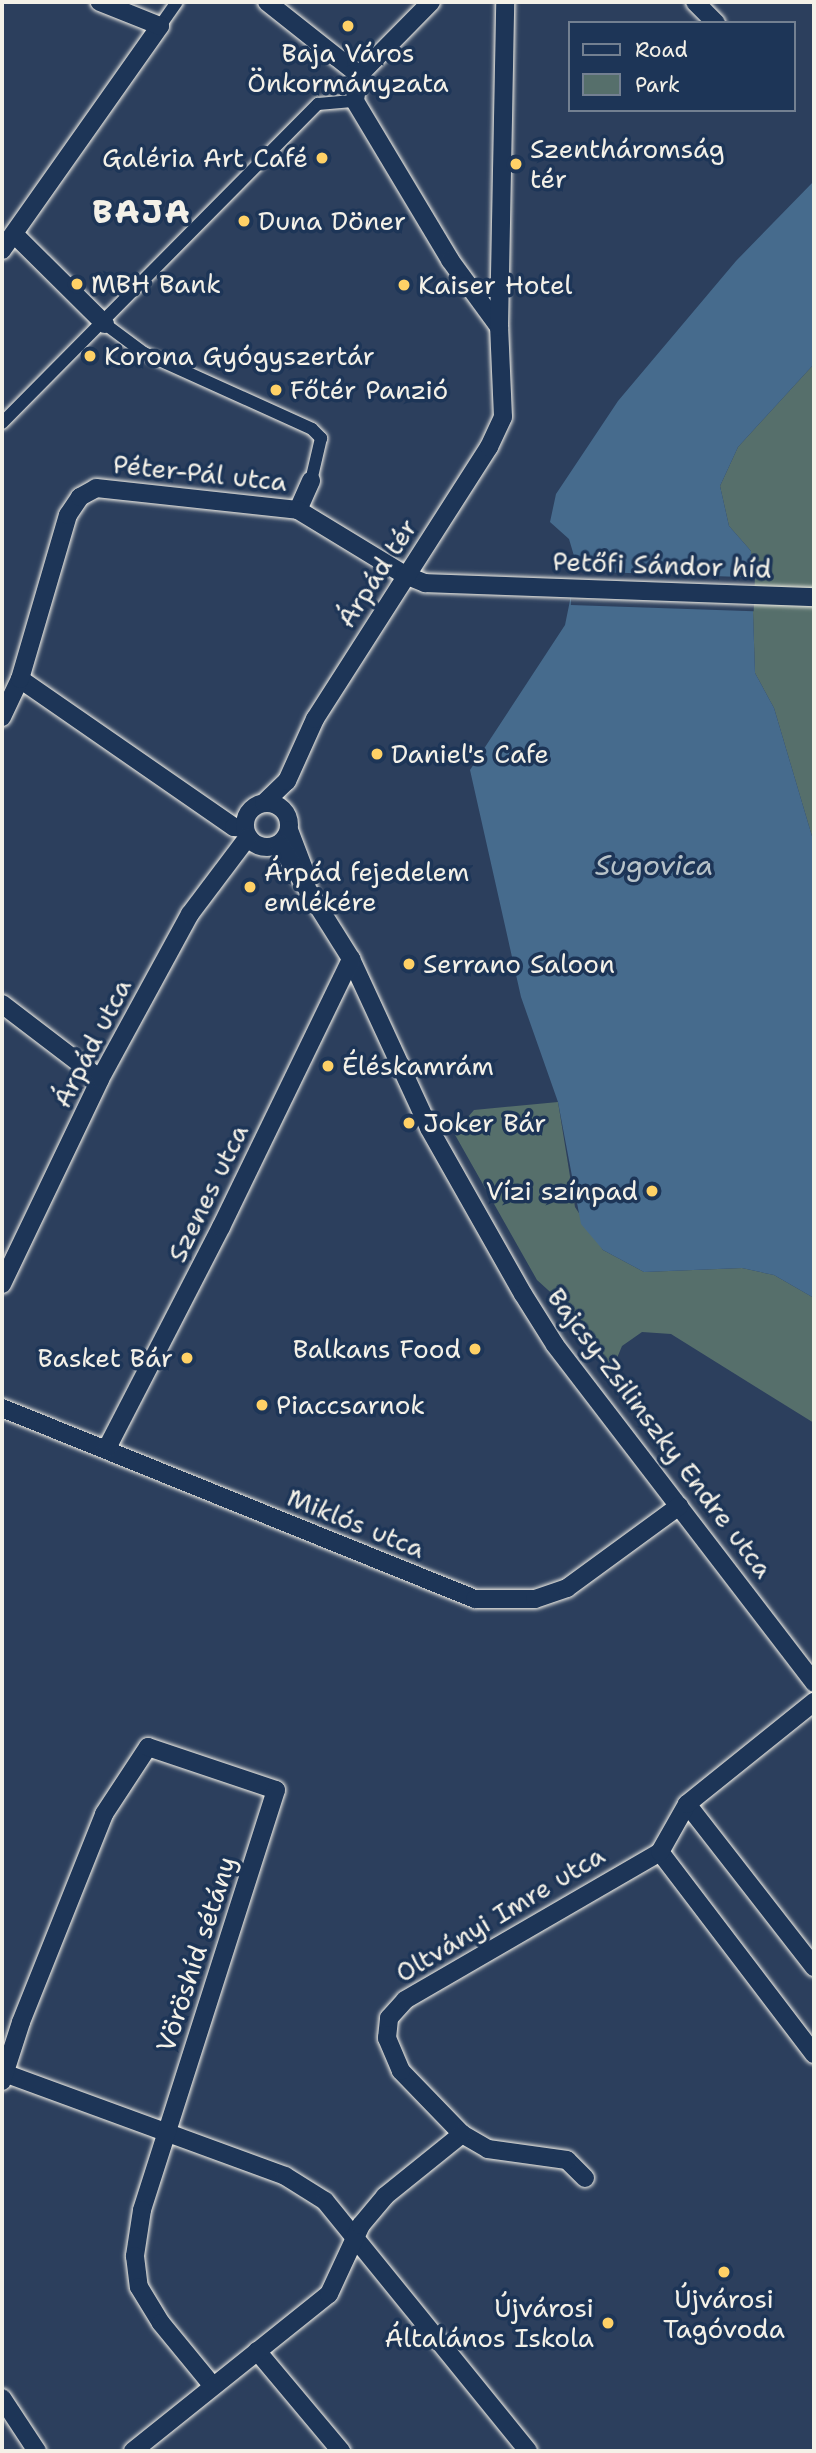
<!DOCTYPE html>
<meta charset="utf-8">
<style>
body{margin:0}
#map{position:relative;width:816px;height:2453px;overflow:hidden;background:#2c3f5d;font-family:"Shantell Sans",sans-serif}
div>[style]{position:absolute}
.green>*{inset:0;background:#566f6b}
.water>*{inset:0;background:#466b8d}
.pier>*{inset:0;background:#2c3f5d;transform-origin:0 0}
.roads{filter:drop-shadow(0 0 2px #f4f1e8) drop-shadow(0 0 2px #f4f1e8)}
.pedestrian>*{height:12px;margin:-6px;padding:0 6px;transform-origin:6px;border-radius:6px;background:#1d3557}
.minor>*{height:18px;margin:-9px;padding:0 9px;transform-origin:9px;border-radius:9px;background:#1d3557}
.minor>.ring{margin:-9px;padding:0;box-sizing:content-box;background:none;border:18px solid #1d3557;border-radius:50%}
.dots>*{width:19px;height:19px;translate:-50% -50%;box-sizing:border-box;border:4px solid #1d3557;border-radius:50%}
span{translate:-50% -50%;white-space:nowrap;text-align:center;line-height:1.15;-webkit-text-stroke:7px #1d3557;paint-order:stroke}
.poi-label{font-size:26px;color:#f4f1e8}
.left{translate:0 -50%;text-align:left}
.right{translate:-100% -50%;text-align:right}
.street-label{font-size:26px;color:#f4f1e8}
.water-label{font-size:28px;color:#b7c2c8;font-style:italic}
.district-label{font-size:33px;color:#f4f1e8;font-weight:700;letter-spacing:2px}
.frame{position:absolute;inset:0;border:4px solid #f4f1e8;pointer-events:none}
.legend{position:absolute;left:568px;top:21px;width:228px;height:91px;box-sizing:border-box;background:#1d3557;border:2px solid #738091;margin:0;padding:9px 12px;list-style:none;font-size:21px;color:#f4f1e8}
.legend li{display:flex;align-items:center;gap:14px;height:35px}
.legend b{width:35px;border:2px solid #738091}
</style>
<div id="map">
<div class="green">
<i style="clip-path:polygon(814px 364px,814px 843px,774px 708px,755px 673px,751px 551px,729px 526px,720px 486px,738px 447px)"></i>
<i style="clip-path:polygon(558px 1102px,575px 1207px,603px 1250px,644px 1272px,742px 1268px,774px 1275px,814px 1298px,814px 1423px,671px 1334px,642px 1332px,622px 1346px,610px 1375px,600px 1345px,580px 1319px,537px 1280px,454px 1133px,474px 1110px)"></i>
</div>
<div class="water">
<i style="clip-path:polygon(814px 181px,814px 364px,738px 447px,720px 486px,729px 526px,751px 551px,755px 673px,774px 708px,814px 843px,814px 1298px,774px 1275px,742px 1268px,644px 1272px,603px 1250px,581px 1224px,558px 1102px,521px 997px,470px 770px,565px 625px,577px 566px,569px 539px,550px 522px,556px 494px,618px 401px,736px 261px)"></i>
</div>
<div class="pier">
<i style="left:572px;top:571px;width:183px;height:34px;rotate:2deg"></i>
</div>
<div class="roads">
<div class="pedestrian">
<i style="left:160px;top:26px;width:29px;rotate:-55deg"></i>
<i style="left:105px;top:324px;width:49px;rotate:36.6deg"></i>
<i style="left:144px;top:353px;width:184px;rotate:24.3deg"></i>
<i style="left:312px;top:429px;width:13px;rotate:45deg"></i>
<i style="left:321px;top:438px;width:44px;rotate:103.1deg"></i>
<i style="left:2px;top:423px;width:449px;rotate:-45.3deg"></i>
<i style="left:318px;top:104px;width:37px;rotate:-5deg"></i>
</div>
<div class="minor">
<i style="left:267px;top:2px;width:117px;rotate:38.4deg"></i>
<i style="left:431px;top:2px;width:103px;rotate:134.6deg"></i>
<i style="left:359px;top:75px;width:26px;rotate:99deg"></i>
<i style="left:355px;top:101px;width:185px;rotate:59.1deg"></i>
<i style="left:450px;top:260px;width:83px;rotate:53.8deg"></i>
<i style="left:695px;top:2px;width:30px;rotate:45deg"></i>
<i style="left:14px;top:234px;width:128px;rotate:44.7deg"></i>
<i style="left:2px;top:250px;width:274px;rotate:-54.8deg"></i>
<i style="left:160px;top:26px;width:65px;rotate:-158.2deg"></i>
<i style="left:298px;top:510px;width:32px;rotate:-66deg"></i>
<i style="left:20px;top:679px;width:260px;rotate:34.7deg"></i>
<i style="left:234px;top:827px;width:11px;rotate:5deg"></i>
<i style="left:2px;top:717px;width:42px;rotate:-64.7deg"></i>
<i style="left:20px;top:679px;width:171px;rotate:-73.7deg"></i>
<i style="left:68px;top:515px;width:22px;rotate:-56deg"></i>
<i style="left:80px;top:497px;width:18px;rotate:-29deg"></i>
<i style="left:96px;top:488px;width:203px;rotate:6.2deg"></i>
<i style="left:298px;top:510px;width:125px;rotate:31.3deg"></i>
<i style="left:405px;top:575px;width:22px;rotate:22deg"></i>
<i style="left:425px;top:583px;width:389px;rotate:2.1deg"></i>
<i class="ring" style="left:245px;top:803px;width:26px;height:26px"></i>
<i style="left:264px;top:803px;width:32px;rotate:-44deg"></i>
<i style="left:287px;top:781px;width:68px;rotate:-65.7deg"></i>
<i style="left:315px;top:719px;width:323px;rotate:-57.4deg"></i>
<i style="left:489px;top:447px;width:33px;rotate:-65deg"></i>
<i style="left:503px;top:417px;width:90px;rotate:-92.5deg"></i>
<i style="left:499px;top:327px;width:325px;rotate:-88.9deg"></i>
<i style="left:289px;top:830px;width:53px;rotate:69.2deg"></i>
<i style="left:279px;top:844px;width:136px;rotate:57.9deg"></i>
<i style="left:351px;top:959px;width:186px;rotate:65.2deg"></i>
<i style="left:429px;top:1128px;width:191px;rotate:60.5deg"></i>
<i style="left:523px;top:1294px;width:60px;rotate:57.9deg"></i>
<i style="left:555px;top:1345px;width:426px;rotate:52.5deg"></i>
<i style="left:2px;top:1004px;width:123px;rotate:37.4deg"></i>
<i style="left:2px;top:1284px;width:227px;rotate:-64.4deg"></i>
<i style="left:100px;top:1079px;width:188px;rotate:-61.4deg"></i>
<i style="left:190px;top:914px;width:96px;rotate:-53deg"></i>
<i style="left:2px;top:1408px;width:510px;rotate:21.99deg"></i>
<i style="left:475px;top:1599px;width:60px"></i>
<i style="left:535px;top:1599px;width:34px;rotate:-19deg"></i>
<i style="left:567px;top:1588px;width:139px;rotate:-36.2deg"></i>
<i style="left:107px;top:1448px;width:249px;rotate:-62.7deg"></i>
<i style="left:221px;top:1227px;width:298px;rotate:-64.1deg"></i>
<i style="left:687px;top:1804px;width:207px;rotate:52.1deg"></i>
<i style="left:660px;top:1852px;width:254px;rotate:52.7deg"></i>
<i style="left:4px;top:2073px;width:299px;rotate:20.1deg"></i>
<i style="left:285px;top:2176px;width:47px;rotate:32deg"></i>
<i style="left:325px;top:2201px;width:322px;rotate:50.9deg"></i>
<i style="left:2px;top:2081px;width:62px;rotate:-72.1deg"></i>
<i style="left:21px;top:2022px;width:224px;rotate:-68.2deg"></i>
<i style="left:104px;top:1814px;width:80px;rotate:-56.7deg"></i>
<i style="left:148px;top:1747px;width:135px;rotate:18.6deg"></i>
<i style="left:276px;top:1790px;width:441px;rotate:107.7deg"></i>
<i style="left:142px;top:2210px;width:47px;rotate:98.7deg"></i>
<i style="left:135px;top:2256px;width:31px;rotate:83deg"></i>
<i style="left:139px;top:2287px;width:42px;rotate:58.6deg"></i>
<i style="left:161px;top:2323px;width:80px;rotate:50.6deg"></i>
<i style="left:585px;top:2178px;width:25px;rotate:-135deg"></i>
<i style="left:567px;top:2160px;width:80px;rotate:-172.1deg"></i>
<i style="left:488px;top:2149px;width:30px;rotate:-150deg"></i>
<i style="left:462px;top:2134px;width:88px;rotate:-134.1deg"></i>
<i style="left:401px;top:2071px;width:36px;rotate:-113deg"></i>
<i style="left:387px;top:2038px;width:20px;rotate:-84deg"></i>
<i style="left:389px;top:2018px;width:24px;rotate:-48deg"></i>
<i style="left:405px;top:2000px;width:295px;rotate:-30.1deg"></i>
<i style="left:660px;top:1852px;width:55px;rotate:-60.6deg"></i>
<i style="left:687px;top:1804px;width:163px;rotate:-38.8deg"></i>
<i style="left:257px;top:2351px;width:131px;rotate:50deg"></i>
<i style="left:2px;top:2398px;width:64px;rotate:56.6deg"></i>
<i style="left:133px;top:2451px;width:251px;rotate:-38.7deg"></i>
<i style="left:329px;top:2294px;width:76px;rotate:-65.1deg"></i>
<i style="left:361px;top:2225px;width:38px;rotate:-50deg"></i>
<i style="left:385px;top:2196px;width:99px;rotate:-38.8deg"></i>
</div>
</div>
<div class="dots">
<i style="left:348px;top:26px;background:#ffd166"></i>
<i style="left:322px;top:158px;background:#ffd166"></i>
<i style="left:516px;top:164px;background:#ffd166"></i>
<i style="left:244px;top:221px;background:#ffd166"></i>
<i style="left:77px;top:284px;background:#ffd166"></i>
<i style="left:404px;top:285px;background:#ffd166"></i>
<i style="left:90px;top:356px;background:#ffd166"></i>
<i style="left:276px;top:390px;background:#ffd166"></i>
<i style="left:377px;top:754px;background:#ffd166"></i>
<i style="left:250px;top:887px;background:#ffd166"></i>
<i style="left:409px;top:964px;background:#ffd166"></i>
<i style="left:328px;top:1066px;background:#ffd166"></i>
<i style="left:409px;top:1123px;background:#ffd166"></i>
<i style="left:652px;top:1191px;background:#ffd166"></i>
<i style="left:475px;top:1349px;background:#ffd166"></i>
<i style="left:187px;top:1358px;background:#ffd166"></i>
<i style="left:262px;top:1405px;background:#ffd166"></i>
<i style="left:724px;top:2272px;background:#ffd166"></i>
<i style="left:608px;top:2323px;background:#ffd166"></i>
</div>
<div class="poi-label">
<span style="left:348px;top:68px">Baja Város<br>Önkormányzata</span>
<span class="left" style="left:530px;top:164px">Szentháromság<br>tér</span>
<span class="right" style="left:308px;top:158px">Galéria Art Café</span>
<span class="left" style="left:258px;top:221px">Duna Döner</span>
<span class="left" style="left:91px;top:284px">MBH Bank</span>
<span class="left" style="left:418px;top:285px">Kaiser Hotel</span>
<span class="left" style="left:104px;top:356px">Korona Gyógyszertár</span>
<span class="left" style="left:290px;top:390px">Főtér Panzió</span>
<span class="left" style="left:391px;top:754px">Daniel's Cafe</span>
<span class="left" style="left:264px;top:887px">Árpád fejedelem<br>emlékére</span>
<span class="left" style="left:423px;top:964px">Serrano Saloon</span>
<span class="left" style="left:342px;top:1066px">Éléskamrám</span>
<span class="left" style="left:423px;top:1123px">Joker Bár</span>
<span class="right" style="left:638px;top:1191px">Vízi színpad</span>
<span class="right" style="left:461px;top:1349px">Balkans Food</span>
<span class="right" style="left:173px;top:1358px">Basket Bár</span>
<span class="left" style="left:276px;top:1405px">Piaccsarnok</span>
<span style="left:724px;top:2314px">Újvárosi<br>Tagóvoda</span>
<span class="right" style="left:594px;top:2323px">Újvárosi<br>Általános Iskola</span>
</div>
<div class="street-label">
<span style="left:200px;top:473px;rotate:6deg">Péter-Pál utca</span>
<span style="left:662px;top:565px;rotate:2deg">Petőfi Sándor híd</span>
<span style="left:377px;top:573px;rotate:-57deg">Árpád tér</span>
<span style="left:92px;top:1043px;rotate:-63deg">Árpád utca</span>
<span style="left:208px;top:1193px;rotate:-64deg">Szenes utca</span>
<span style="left:660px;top:1433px;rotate:53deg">Bajcsy-Zsilinszky Endre utca</span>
<span style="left:356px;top:1523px;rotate:22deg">Miklós utca</span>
<span style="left:500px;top:1914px;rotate:-31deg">Oltványi Imre utca</span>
<span style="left:196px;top:1954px;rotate:-72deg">Vöröshíd sétány</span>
</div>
<div class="water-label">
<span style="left:654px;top:865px">Sugovica</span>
</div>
<div class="district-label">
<span style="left:142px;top:212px">BAJA</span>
</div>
<div class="frame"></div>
<ul class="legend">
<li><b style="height:9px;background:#1d3557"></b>Road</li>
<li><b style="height:19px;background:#566f6b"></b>Park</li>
</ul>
</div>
